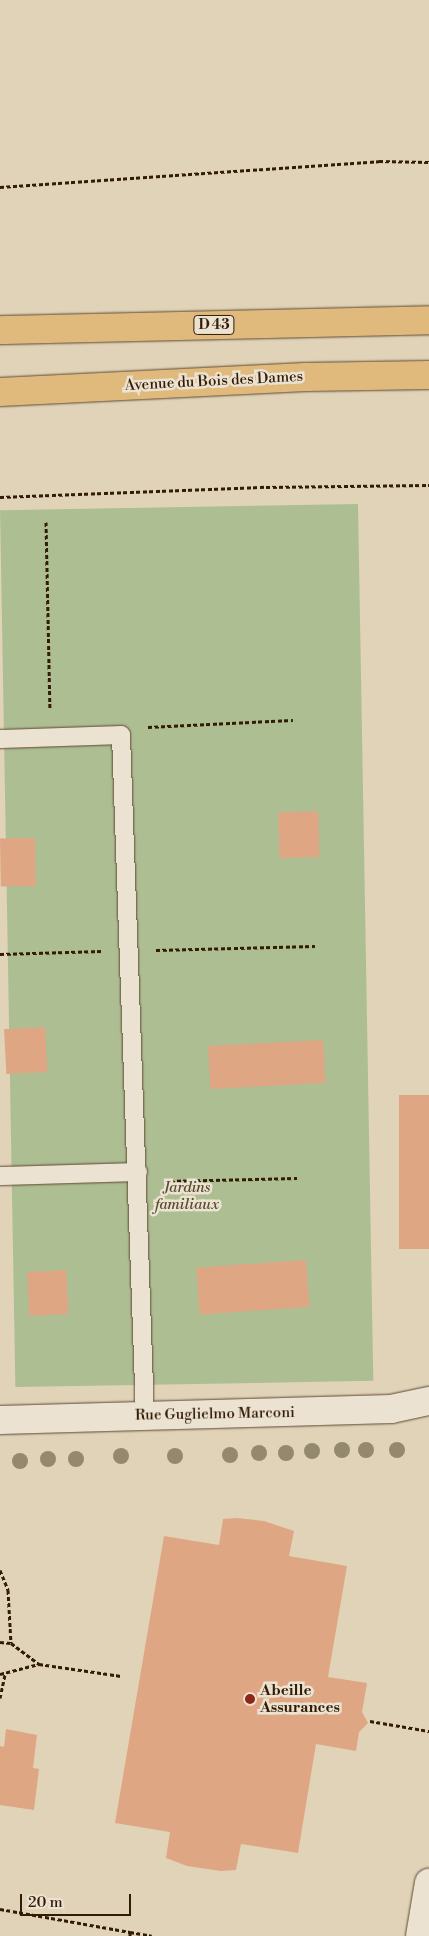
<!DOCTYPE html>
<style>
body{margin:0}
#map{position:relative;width:429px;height:1936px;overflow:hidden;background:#e1d3b8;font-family:"Libre Bodoni",serif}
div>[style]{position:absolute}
.green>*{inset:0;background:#aebe93;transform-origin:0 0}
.building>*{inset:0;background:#dfa683;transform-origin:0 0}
.path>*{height:3px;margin-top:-1.5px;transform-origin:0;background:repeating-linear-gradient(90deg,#321c05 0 4px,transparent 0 6.5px)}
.roads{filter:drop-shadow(0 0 1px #5e4a32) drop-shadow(0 0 1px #5e4a32)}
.service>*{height:18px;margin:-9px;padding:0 9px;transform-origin:9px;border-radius:9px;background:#ece2d1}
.minor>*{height:28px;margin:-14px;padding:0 14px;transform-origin:14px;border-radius:14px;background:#ece2d1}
.trunk>*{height:28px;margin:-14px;padding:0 14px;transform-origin:14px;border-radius:14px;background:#e0ba7c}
.trees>*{width:16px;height:16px;margin:-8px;border-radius:50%;background:#95896d}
.dots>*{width:14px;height:14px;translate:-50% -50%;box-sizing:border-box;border:2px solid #ece2d1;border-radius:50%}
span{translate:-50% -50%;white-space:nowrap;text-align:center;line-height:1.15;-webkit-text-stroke:5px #ece2d1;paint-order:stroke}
.shield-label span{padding:1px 4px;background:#ece2d1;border:1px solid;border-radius:4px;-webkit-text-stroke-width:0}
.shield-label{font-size:14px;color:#321c05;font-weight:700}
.street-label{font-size:15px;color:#321c05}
.park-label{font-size:15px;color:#574d30;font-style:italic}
.poi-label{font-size:15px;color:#321c05;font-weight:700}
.left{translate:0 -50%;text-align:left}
.scale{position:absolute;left:20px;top:1894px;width:111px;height:22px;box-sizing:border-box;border:2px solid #321c05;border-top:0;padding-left:6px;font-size:15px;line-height:18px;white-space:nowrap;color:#321c05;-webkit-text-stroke:4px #ece2d1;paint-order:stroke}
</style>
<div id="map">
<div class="green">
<i style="left:358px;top:504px;width:877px;height:358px;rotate:89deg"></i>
</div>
<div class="building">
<i style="left:318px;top:811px;width:46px;height:40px;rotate:88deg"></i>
<i style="left:35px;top:838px;width:48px;height:35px;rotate:89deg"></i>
<i style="left:45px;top:1027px;width:45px;height:41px;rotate:87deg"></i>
<i style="left:323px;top:1040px;width:43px;height:115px;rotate:87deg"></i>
<i style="left:429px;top:1095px;width:154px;height:30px;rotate:90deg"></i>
<i style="left:306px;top:1260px;width:47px;height:110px;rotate:86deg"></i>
<i style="left:66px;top:1270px;width:44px;height:39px;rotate:87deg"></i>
<i style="clip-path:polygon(237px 1518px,264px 1521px,294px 1531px,289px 1556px,347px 1566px,328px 1677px,367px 1683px,362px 1712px,368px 1723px,359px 1732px,356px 1751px,316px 1744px,298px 1853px,241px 1844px,236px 1870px,221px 1871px,187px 1866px,166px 1858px,170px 1832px,115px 1823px,164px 1536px,219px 1545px,223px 1519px)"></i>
<i style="clip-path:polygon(6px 1729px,37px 1735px,33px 1768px,39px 1769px,34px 1810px,0 1805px,0 1746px,4px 1747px)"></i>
</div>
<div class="path">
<i style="left:0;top:187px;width:380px;rotate:-3.9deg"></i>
<i style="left:379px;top:161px;width:50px;rotate:1.1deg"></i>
<i style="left:0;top:497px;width:266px;rotate:-2.2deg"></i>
<i style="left:266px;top:487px;width:163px;rotate:-0.7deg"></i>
<i style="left:46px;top:522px;width:188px;rotate:88.8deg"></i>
<i style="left:148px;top:727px;width:145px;rotate:-2.8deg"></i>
<i style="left:156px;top:950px;width:159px;rotate:-1.4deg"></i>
<i style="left:0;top:954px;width:102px;rotate:-1.7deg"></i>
<i style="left:164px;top:1181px;width:133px;rotate:-1.3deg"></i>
<i style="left:0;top:1570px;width:22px;rotate:68deg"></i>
<i style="left:8px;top:1590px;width:53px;rotate:86.8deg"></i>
<i style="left:0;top:1642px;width:11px;rotate:5deg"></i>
<i style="left:11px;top:1643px;width:35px;rotate:37deg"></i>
<i style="left:39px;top:1664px;width:83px;rotate:8.3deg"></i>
<i style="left:0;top:1674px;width:40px;rotate:-14.4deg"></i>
<i style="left:0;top:1698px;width:24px;rotate:-78deg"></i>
<i style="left:370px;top:1721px;width:60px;rotate:9.6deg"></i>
<i style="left:0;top:1909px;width:132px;rotate:10deg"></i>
<i style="left:130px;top:1936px;width:4px;rotate:-90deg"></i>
<i style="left:130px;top:1932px;width:22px;rotate:10deg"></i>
</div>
<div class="roads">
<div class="service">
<i style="left:0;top:739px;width:121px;rotate:-1.9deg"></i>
<i style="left:121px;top:735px;width:680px;rotate:87.98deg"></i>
<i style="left:0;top:1176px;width:138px;rotate:-1.7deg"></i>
</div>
<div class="minor">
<i style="left:0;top:1420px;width:391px;rotate:-1.6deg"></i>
<i style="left:391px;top:1409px;width:39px;rotate:-12deg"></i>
<i style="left:420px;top:1936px;width:54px;rotate:-80.4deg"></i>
</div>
<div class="trunk">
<i style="left:0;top:330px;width:429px;rotate:-1.3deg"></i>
<i style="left:0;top:392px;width:306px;rotate:-2.8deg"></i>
<i style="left:306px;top:377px;width:123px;rotate:-0.9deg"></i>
</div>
</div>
<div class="trees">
<i style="left:342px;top:1450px"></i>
<i style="left:366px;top:1450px"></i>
<i style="left:397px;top:1450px"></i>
<i style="left:312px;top:1451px"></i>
<i style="left:259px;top:1453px"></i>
<i style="left:286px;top:1453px"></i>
<i style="left:230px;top:1455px"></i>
<i style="left:121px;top:1456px"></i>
<i style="left:175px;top:1456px"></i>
<i style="left:48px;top:1459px"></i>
<i style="left:76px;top:1459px"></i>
<i style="left:20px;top:1461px"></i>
</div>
<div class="dots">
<i style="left:250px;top:1699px;background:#8f2418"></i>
</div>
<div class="shield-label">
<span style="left:214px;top:325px">D 43</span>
</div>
<div class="street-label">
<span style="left:214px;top:381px;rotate:-3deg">Avenue du Bois des Dames</span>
<span style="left:215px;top:1414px;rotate:-1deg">Rue Guglielmo Marconi</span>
</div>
<div class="park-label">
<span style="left:187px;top:1196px">Jardins<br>familiaux</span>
</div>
<div class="poi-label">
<span class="left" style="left:260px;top:1699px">Abeille<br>Assurances</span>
</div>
<div class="scale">20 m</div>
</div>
